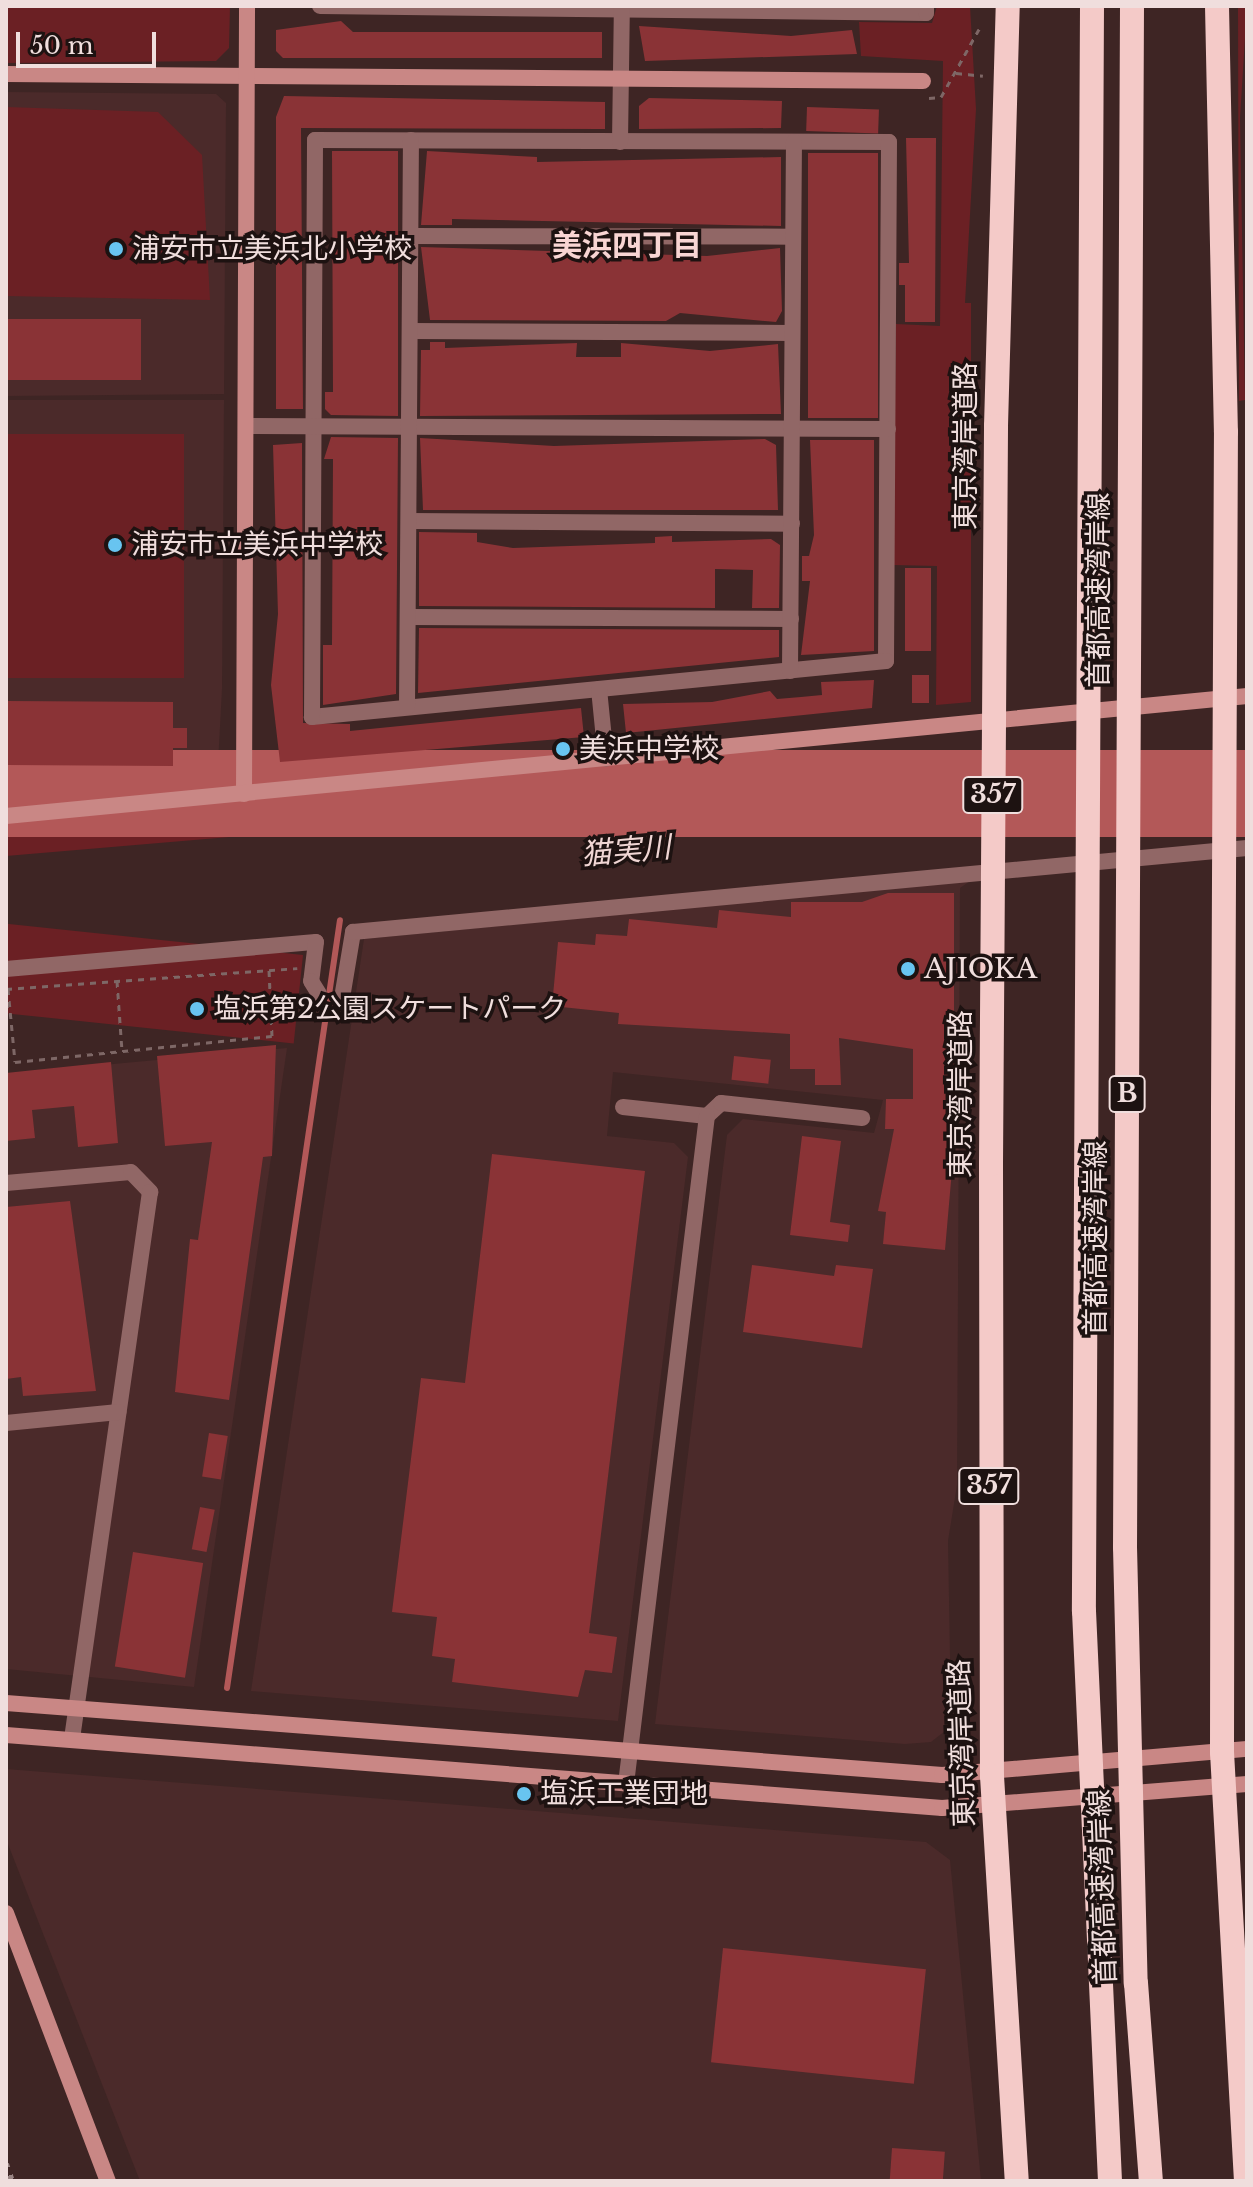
<!DOCTYPE html>
<meta charset="utf-8">
<style>
body{margin:0}
#map{position:relative;width:1253px;height:2187px;overflow:hidden;background:#3e2524;font-family:"Libre Baskerville","Noto Sans JP",serif}
div>[style]{position:absolute}
.built>*{inset:0;background:#4b2a2a}
.green>*{inset:0;background:#6b2024;transform-origin:0 0}
.water>*{inset:0;background:#b35858;transform-origin:0 0}
.stream>*{height:6px;margin:-3px;padding:0 3px;transform-origin:3px;border-radius:3px;background:#b35858}
.building>*{inset:0;background:#8a3336;transform-origin:0 0}
.path>*{height:3px;margin-top:-1.5px;transform-origin:0;background:repeating-linear-gradient(90deg,#7e6766 0 6px,transparent 0 12px)}
.street>*{height:16px;margin:-8px;padding:0 8px;transform-origin:8px;border-radius:8px;background:#916766}
.secondary>*{height:16px;margin:-8px;padding:0 8px;transform-origin:8px;border-radius:8px;background:#c98785}
.highway>*{height:24px;margin:-12px;padding:0 12px;transform-origin:12px;border-radius:12px;background:#f4cac8}
.rail>*{height:6px;margin-top:-3px;transform-origin:0;background:repeating-linear-gradient(90deg,#9a8584 0 4px,transparent 0 12px)}
.highway-bridge>*{height:24px;margin:-12px;padding:0 12px;transform-origin:12px;border-radius:12px;background:#f4cac8}
.dots>*{width:22px;height:22px;translate:-50% -50%;box-sizing:border-box;border:4px solid #1d1211;border-radius:50%}
span{translate:-50% -50%;white-space:nowrap;text-align:center;line-height:1.15;-webkit-text-stroke:7px #1d1211;paint-order:stroke}
.shield-label span{padding:2px 6px;background:#1d1211;border:2px solid;border-radius:6px;-webkit-text-stroke-width:0}
.shield-label{font-size:26px;color:#f0dedd;font-weight:700}
.poi-label{font-size:28px;color:#f0dedd}
.left{translate:0 -50%;text-align:left}
.street-label{font-size:28px;color:#f0dedd}
.neighbourhood-label{font-size:30px;color:#f8d5d3;font-weight:700}
.water-label{font-size:30px;color:#f0d6d4;font-style:italic}
.frame{position:absolute;inset:0;border:8px solid #f0dedd;pointer-events:none}
.scale{position:absolute;left:16px;top:32px;width:140px;height:36px;box-sizing:border-box;border:4px solid #f0dedd;border-top:0;padding-left:10px;font-size:24px;line-height:28px;white-space:nowrap;color:#f0dedd;-webkit-text-stroke:6px #1d1211;paint-order:stroke}
</style>
<div id="map">
<div class="built">
<i style="clip-path:polygon(6px 92px,216px 94px,226px 103px,224px 394px,6px 396px)"></i>
<i style="clip-path:polygon(6px 400px,224px 400px,222px 689px,218px 764px,208px 776px,6px 795px)"></i>
<i style="clip-path:polygon(970px 881px,960px 888px,957px 1485px,948px 1541px,951px 1714px,959px 1720px,931px 1742px,905px 1744px,655px 1724px,727px 1135px,743px 1119px,874px 1133px,883px 1100px,613px 1072px,607px 1136px,674px 1143px,688px 1157px,618px 1721px,251px 1691px,364px 939px)"></i>
<i style="clip-path:polygon(287px 1048px,194px 1687px,6px 1669px,6px 1074px)"></i>
<i style="clip-path:polygon(6px 1769px,926px 1842px,950px 1860px,981px 2181px,140px 2181px,6px 1839px)"></i>
</div>
<div class="green">
<i style="clip-path:polygon(6px 6px,230px 6px,229px 48px,216px 61px,6px 63px)"></i>
<i style="clip-path:polygon(937px 6px,970px 6px,976px 109px,965px 303px,971px 303px,971px 702px,936px 705px,937px 566px,893px 565px,896px 324px,940px 326px,943px 61px,861px 56px,859px 22px,932px 23px)"></i>
<i style="clip-path:polygon(1238px 6px,1247px 6px,1240px 118px,1245px 400px,1239px 401px)"></i>
<i style="clip-path:polygon(6px 107px,158px 112px,202px 155px,210px 300px,6px 296px)"></i>
<i style="left:6px;top:434px;width:178px;height:244px"></i>
<i style="clip-path:polygon(413px 798px,452px 818px,6px 856px,6px 836px)"></i>
<i style="left:303px;top:955px;width:89px;height:298px;rotate:96deg"></i>
</div>
<div class="water">
<i style="left:1247px;top:750px;width:87px;height:1247px;rotate:90deg"></i>
</div>
<div class="stream">
<i style="left:227px;top:1688px;width:776px;rotate:-81.63deg"></i>
</div>
<div class="building">
<i style="clip-path:polygon(341px 21px,353px 32px,602px 32px,602px 58px,283px 58px,276px 51px,276px 30px)"></i>
<i style="clip-path:polygon(639px 26px,791px 36px,852px 30px,857px 54px,645px 61px)"></i>
<i style="clip-path:polygon(284px 96px,605px 102px,605px 129px,301px 128px,303px 409px,276px 409px,276px 117px)"></i>
<i style="clip-path:polygon(649px 98px,782px 101px,781px 128px,639px 129px,639px 106px)"></i>
<i style="left:807px;top:107px;width:72px;height:24px;rotate:2deg"></i>
<i style="clip-path:polygon(906px 138px,936px 138px,935px 322px,905px 322px,905px 285px,899px 285px,899px 263px,909px 263px)"></i>
<i style="clip-path:polygon(332px 151px,398px 151px,398px 416px,331px 415px,325px 409px,325px 392px,333px 392px)"></i>
<i style="clip-path:polygon(427px 151px,537px 157px,537px 162px,781px 157px,781px 226px,452px 219px,452px 225px,421px 225px)"></i>
<i style="left:808px;top:153px;width:70px;height:265px"></i>
<i style="clip-path:polygon(421px 247px,707px 256px,780px 248px,782px 311px,776px 322px,680px 313px,666px 321px,430px 320px)"></i>
<i style="left:6px;top:319px;width:135px;height:61px"></i>
<i style="clip-path:polygon(430px 342px,445px 342px,445px 348px,577px 343px,576px 357px,621px 357px,621px 343px,710px 351px,778px 344px,781px 414px,420px 416px,421px 350px,430px 350px)"></i>
<i style="clip-path:polygon(331px 437px,398px 438px,396px 694px,323px 705px,323px 645px,332px 645px,333px 459px,324px 459px)"></i>
<i style="clip-path:polygon(420px 438px,554px 446px,765px 439px,776px 445px,778px 510px,423px 510px)"></i>
<i style="clip-path:polygon(810px 440px,874px 440px,874px 651px,801px 655px,810px 581px,802px 581px,802px 556px,809px 556px,814px 535px)"></i>
<i style="clip-path:polygon(302px 443px,303px 723px,350px 724px,350px 731px,581px 708px,584px 737px,280px 762px,271px 685px,278px 614px,273px 445px)"></i>
<i style="clip-path:polygon(419px 532px,477px 533px,477px 542px,513px 548px,655px 543px,655px 537px,672px 536px,672px 542px,771px 539px,780px 545px,779px 608px,752px 608px,753px 570px,715px 569px,715px 608px,419px 606px)"></i>
<i style="left:905px;top:568px;width:26px;height:83px"></i>
<i style="clip-path:polygon(419px 628px,779px 630px,779px 657px,418px 693px)"></i>
<i style="left:929px;top:675px;width:28px;height:17px;rotate:90deg"></i>
<i style="clip-path:polygon(874px 680px,872px 708px,626px 733px,623px 704px,712px 702px,770px 691px,777px 699px,801px 697px,822px 695px,821px 682px)"></i>
<i style="clip-path:polygon(6px 701px,173px 702px,173px 728px,187px 728px,187px 748px,173px 748px,173px 766px,6px 765px)"></i>
<i style="clip-path:polygon(888px 893px,954px 893px,954px 1147px,945px 1250px,883px 1244px,886px 1212px,878px 1211px,894px 1129px,885px 1129px,886px 1099px,913px 1099px,913px 1049px,839px 1038px,841px 1085px,815px 1085px,815px 1069px,790px 1069px,790px 1034px,618px 1024px,619px 1013px,552px 1006px,558px 942px,595px 945px,596px 934px,627px 936px,629px 919px,717px 928px,719px 910px,791px 917px,791px 902px,862px 902px)"></i>
<i style="clip-path:polygon(276px 1045px,272px 1156px,263px 1157px,229px 1400px,175px 1392px,190px 1239px,198px 1240px,212px 1142px,165px 1146px,157px 1056px)"></i>
<i style="left:734px;top:1056px;width:37px;height:24px;rotate:6deg"></i>
<i style="clip-path:polygon(111px 1062px,118px 1143px,78px 1147px,74px 1106px,32px 1110px,35px 1138px,6px 1141px,6px 1073px)"></i>
<i style="clip-path:polygon(802px 1136px,841px 1141px,830px 1222px,850px 1225px,848px 1242px,790px 1235px)"></i>
<i style="clip-path:polygon(492px 1154px,645px 1171px,589px 1633px,617px 1637px,612px 1673px,585px 1670px,578px 1697px,452px 1682px,455px 1659px,432px 1656px,437px 1617px,392px 1612px,421px 1378px,465px 1383px)"></i>
<i style="clip-path:polygon(70px 1201px,96px 1391px,23px 1396px,21px 1377px,6px 1379px,6px 1207px)"></i>
<i style="clip-path:polygon(752px 1265px,834px 1276px,836px 1265px,873px 1269px,862px 1348px,743px 1332px)"></i>
<i style="left:209px;top:1433px;width:19px;height:44px;rotate:9deg"></i>
<i style="left:200px;top:1507px;width:15px;height:43px;rotate:11deg"></i>
<i style="left:133px;top:1552px;width:71px;height:116px;rotate:9deg"></i>
<i style="left:723px;top:1948px;width:204px;height:115px;rotate:6deg"></i>
<i style="left:892px;top:2148px;width:53px;height:33px;rotate:4deg"></i>
</div>
<div class="path">
<i style="left:956px;top:73px;width:27px;rotate:6deg"></i>
<i style="left:929px;top:98px;width:12px;rotate:-5deg"></i>
<i style="left:941px;top:97px;width:78px;rotate:-60.8deg"></i>
<i style="left:117px;top:981px;width:70px;rotate:85.9deg"></i>
<i style="left:6px;top:989px;width:292px;rotate:-4.1deg"></i>
<i style="left:8px;top:989px;width:73px;rotate:84.5deg"></i>
<i style="left:15px;top:1062px;width:258px;rotate:-5.8deg"></i>
<i style="left:272px;top:1036px;width:67px;rotate:-92.6deg"></i>
</div>
<div class="street">
<i style="left:320px;top:6px;width:606px;rotate:0.66deg"></i>
<i style="left:926px;top:13px;width:7px;rotate:-90deg"></i>
<i style="left:315px;top:140px;width:574px;rotate:0.2deg"></i>
<i style="left:889px;top:142px;width:519px;rotate:90.33deg"></i>
<i style="left:886px;top:661px;width:577px;rotate:174.43deg"></i>
<i style="left:312px;top:717px;width:577px;rotate:-89.7deg"></i>
<i style="left:620px;top:142px;width:136px;rotate:-89.2deg"></i>
<i style="left:410px;top:236px;width:383px;rotate:0.1deg"></i>
<i style="left:410px;top:331px;width:382px;rotate:0.3deg"></i>
<i style="left:247px;top:426px;width:641px;rotate:0.27deg"></i>
<i style="left:410px;top:521px;width:382px;rotate:0.4deg"></i>
<i style="left:409px;top:617px;width:382px;rotate:0.3deg"></i>
<i style="left:790px;top:671px;width:529px;rotate:-89.57deg"></i>
<i style="left:599px;top:689px;width:70px;rotate:84.3deg"></i>
<i style="left:407px;top:707px;width:567px;rotate:-89.6deg"></i>
<i style="left:6px;top:969px;width:311px;rotate:-5deg"></i>
<i style="left:316px;top:942px;width:39px;rotate:97deg"></i>
<i style="left:311px;top:981px;width:15px;rotate:58deg"></i>
<i style="left:343px;top:992px;width:61px;rotate:-80.5deg"></i>
<i style="left:353px;top:932px;width:898px;rotate:-5.37deg"></i>
<i style="left:623px;top:1107px;width:84px;rotate:6.1deg"></i>
<i style="left:707px;top:1116px;width:19px;rotate:-43deg"></i>
<i style="left:721px;top:1103px;width:142px;rotate:6.1deg"></i>
<i style="left:6px;top:1183px;width:125px;rotate:-5deg"></i>
<i style="left:131px;top:1172px;width:28px;rotate:46deg"></i>
<i style="left:150px;top:1192px;width:553px;rotate:98.12deg"></i>
<i style="left:6px;top:1423px;width:113px;rotate:-5.6deg"></i>
<i style="left:626px;top:1784px;width:673px;rotate:-83.09deg"></i>
</div>
<div class="secondary">
<i style="left:6px;top:74px;width:917px;rotate:0.44deg"></i>
<i style="left:244px;top:794px;width:788px;rotate:-89.78deg"></i>
<i style="left:6px;top:816px;width:1247px;rotate:-5.52deg"></i>
<i style="left:6px;top:1703px;width:939px;rotate:4.4deg"></i>
<i style="left:942px;top:1775px;width:306px;rotate:-4.9deg"></i>
<i style="left:6px;top:1735px;width:939px;rotate:4.46deg"></i>
<i style="left:942px;top:1808px;width:306px;rotate:-4.5deg"></i>
<i style="left:6px;top:1913px;width:287px;rotate:69.2deg"></i>
</div>
<div class="highway">
<i style="left:1217px;top:6px;width:426px;rotate:88.8deg"></i>
<i style="left:996px;top:426px;width:420px;rotate:-88.4deg"></i>
<i style="left:1223px;top:1109px;width:643px;rotate:90.09deg"></i>
<i style="left:1222px;top:1752px;width:430px;rotate:86.8deg"></i>
<i style="left:991px;top:1164px;width:612px;rotate:89.91deg"></i>
<i style="left:992px;top:1776px;width:406px;rotate:86.5deg"></i>
</div>
<div class="rail">
<i style="left:6px;top:2164px;width:18px;rotate:71deg"></i>
</div>
<div class="highway-bridge">
<i style="left:1092px;top:6px;width:1605px;rotate:90.29deg"></i>
<i style="left:1084px;top:1611px;width:571px;rotate:87.39deg"></i>
<i style="left:1132px;top:6px;width:1541px;rotate:90.26deg"></i>
<i style="left:1125px;top:1547px;width:436px;rotate:88.6deg"></i>
<i style="left:1136px;top:1983px;width:199px;rotate:85.7deg"></i>
<i style="left:1223px;top:1109px;width:677px;rotate:-89.75deg"></i>
<i style="left:991px;top:1164px;width:738px;rotate:-89.61deg"></i>
</div>
<div class="dots">
<i style="left:116px;top:249px;background:#68c4f0"></i>
<i style="left:115px;top:545px;background:#68c4f0"></i>
<i style="left:563px;top:749px;background:#68c4f0"></i>
<i style="left:908px;top:969px;background:#68c4f0"></i>
<i style="left:197px;top:1009px;background:#68c4f0"></i>
<i style="left:524px;top:1794px;background:#68c4f0"></i>
</div>
<div class="shield-label">
<span style="left:993px;top:795px">357</span>
<span style="left:1127px;top:1094px">B</span>
<span style="left:989px;top:1486px">357</span>
</div>
<div class="poi-label">
<span class="left" style="left:132px;top:249px">浦安市立美浜北小学校</span>
<span class="left" style="left:131px;top:545px">浦安市立美浜中学校</span>
<span class="left" style="left:579px;top:749px">美浜中学校</span>
<span class="left" style="left:924px;top:969px">AJIOKA</span>
<span class="left" style="left:213px;top:1009px">塩浜第2公園スケートパーク</span>
<span class="left" style="left:540px;top:1794px">塩浜工業団地</span>
</div>
<div class="street-label">
<span style="left:966px;top:446px;rotate:-90deg">東京湾岸道路</span>
<span style="left:1099px;top:590px;rotate:-90deg">首都高速湾岸線</span>
<span style="left:961px;top:1094px;rotate:-90deg">東京湾岸道路</span>
<span style="left:1096px;top:1238px;rotate:-90deg">首都高速湾岸線</span>
<span style="left:962px;top:1743px;rotate:-92deg">東京湾岸道路</span>
<span style="left:1103px;top:1887px;rotate:-92deg">首都高速湾岸線</span>
</div>
<div class="neighbourhood-label">
<span style="left:627px;top:246px">美浜四丁目</span>
</div>
<div class="water-label">
<span style="left:626px;top:851px;rotate:-5deg">猫実川</span>
</div>
<div class="frame"></div>
<div class="scale">50 m</div>
</div>
